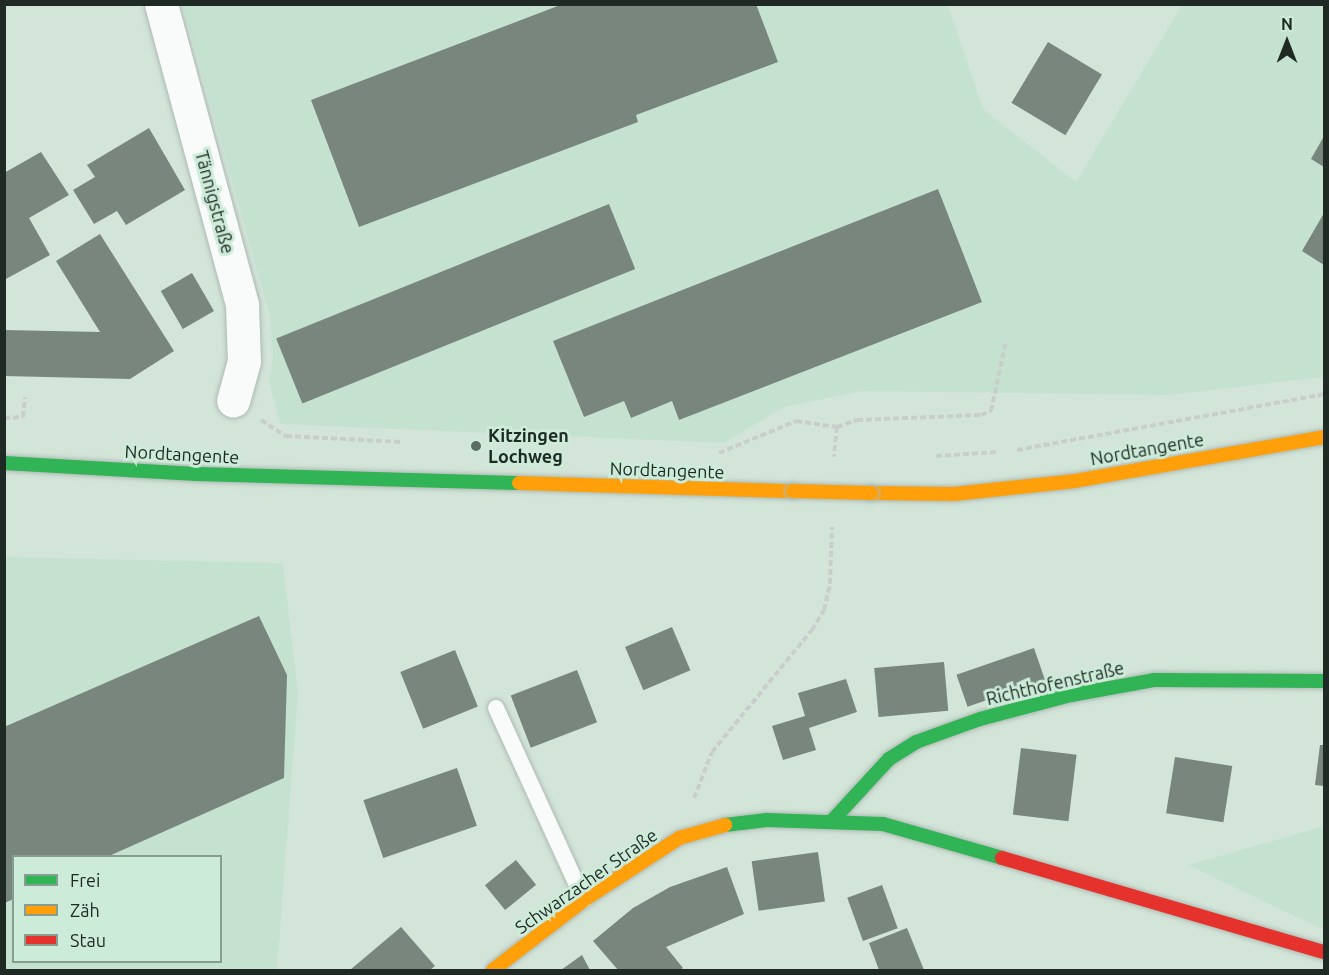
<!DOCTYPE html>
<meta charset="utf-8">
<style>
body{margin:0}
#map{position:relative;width:1329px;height:975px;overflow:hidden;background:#d3e4d9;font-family:Ubuntu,sans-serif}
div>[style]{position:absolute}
.built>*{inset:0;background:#c5e2d1}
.building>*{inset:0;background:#79867e;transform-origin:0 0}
.path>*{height:4px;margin-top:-2px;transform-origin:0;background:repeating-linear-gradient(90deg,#cacecb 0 6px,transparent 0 9px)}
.roads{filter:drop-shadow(0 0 2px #adbbb2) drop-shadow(0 0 2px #adbbb2)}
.lane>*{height:16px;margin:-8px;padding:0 8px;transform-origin:8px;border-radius:8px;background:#f8fbf9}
.street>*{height:33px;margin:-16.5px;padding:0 16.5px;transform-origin:16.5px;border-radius:16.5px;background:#f8fbf9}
.fast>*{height:14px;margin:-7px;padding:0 7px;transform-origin:7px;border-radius:7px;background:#30b455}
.slow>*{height:14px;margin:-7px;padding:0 7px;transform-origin:7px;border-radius:7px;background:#ff9f0a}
.jam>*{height:14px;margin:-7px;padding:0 7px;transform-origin:7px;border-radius:7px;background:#e5322d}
.bridges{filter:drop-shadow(0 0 2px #adbbb2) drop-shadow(0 0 2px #adbbb2)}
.slow-bridge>*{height:14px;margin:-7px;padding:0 7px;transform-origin:7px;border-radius:7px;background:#ff9f0a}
.dots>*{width:16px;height:16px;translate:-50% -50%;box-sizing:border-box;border:3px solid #ccebd8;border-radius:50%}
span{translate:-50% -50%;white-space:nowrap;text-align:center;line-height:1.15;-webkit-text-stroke:6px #ccebd8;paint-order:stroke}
.street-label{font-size:18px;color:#1e2a23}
.poi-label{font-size:18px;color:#1e2a23;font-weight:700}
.left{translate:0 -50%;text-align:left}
.frame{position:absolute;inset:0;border:6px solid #1e2a23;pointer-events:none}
.legend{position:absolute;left:12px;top:855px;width:210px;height:108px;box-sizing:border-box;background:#ccebd8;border:2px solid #869e90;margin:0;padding:8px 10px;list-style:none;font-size:18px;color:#1e2a23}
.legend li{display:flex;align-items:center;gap:12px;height:30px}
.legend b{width:30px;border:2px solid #869e90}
.north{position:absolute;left:1257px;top:12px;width:60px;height:60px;-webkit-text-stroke:4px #ccebd8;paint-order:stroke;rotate:0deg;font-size:16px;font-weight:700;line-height:24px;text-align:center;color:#1e2a23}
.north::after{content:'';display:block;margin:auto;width:21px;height:27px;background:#1e2a23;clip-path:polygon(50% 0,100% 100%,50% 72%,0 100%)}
</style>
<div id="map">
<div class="built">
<i style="clip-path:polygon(183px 5px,948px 5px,983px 109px,1076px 182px,1182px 5px,1324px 5px,1324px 377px,1170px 395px,863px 391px,784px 407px,724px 443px,280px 424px,269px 381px,273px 357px,270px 317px)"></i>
<i style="clip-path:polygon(evenodd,5px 557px,283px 563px,298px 693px,277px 970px,5px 970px,5px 557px,14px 856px,220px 856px,220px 962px,14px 962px,14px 856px)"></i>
<i style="clip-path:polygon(1324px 826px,1324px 930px,1188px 865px)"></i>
</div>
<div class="building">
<i style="clip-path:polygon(563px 4px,756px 4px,778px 62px,636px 115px,638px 122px,359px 227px,311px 100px)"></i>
<i style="left:1048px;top:42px;width:63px;height:71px;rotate:31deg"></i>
<i style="clip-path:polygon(149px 128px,185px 190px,126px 225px,117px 211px,94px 224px,73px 190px,95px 177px,87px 165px)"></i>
<i style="clip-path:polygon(1324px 136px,1324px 167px,1311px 159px)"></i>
<i style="clip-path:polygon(41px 152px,69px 195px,29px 218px,50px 255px,4px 280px,4px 173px)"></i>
<i style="clip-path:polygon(938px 189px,982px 302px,679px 420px,672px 401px,631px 418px,624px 401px,584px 417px,553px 341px)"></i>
<i style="left:609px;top:204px;width:70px;height:359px;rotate:68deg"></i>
<i style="clip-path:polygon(1324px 213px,1324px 265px,1302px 251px)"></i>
<i style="clip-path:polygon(100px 234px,174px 351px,130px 379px,4px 376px,4px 330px,100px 332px,56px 261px)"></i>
<i style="left:192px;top:273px;width:44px;height:36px;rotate:60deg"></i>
<i style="clip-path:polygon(259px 616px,287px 675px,284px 778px,109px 856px,14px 856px,14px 899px,4px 903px,4px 727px)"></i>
<i style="left:672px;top:627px;width:47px;height:51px;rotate:67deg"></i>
<i style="left:1034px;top:648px;width:34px;height:82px;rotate:71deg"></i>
<i style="left:455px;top:650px;width:61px;height:59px;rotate:68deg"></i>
<i style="left:944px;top:662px;width:49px;height:70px;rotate:85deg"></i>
<i style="left:577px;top:670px;width:56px;height:71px;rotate:69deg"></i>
<i style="clip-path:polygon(846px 679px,857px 712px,809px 728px,816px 750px,783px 760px,772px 726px,805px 716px,798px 693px)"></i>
<i style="clip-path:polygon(1320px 745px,1324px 745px,1324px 786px,1315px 785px)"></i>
<i style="left:1021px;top:748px;width:56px;height:67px;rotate:7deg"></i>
<i style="left:1175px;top:757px;width:58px;height:57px;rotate:9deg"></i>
<i style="left:457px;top:768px;width:61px;height:99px;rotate:71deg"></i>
<i style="left:818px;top:852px;width:50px;height:67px;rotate:82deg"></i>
<i style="left:516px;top:860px;width:32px;height:40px;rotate:51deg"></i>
<i style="clip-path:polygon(727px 867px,744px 914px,666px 947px,683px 968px,680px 970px,618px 970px,593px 941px,633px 908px,670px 887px)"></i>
<i style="left:882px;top:885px;width:46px;height:37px;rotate:70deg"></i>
<i style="clip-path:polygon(401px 927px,435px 966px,430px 970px,350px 970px)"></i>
<i style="clip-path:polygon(907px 928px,924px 970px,879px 970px,869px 943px)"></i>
<i style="clip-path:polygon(582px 955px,590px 970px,561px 970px)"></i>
</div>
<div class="path">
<i style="left:4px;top:418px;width:19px;rotate:-3deg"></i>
<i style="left:23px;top:417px;width:20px;rotate:-84deg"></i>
<i style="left:261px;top:420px;width:30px;rotate:33deg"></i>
<i style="left:286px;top:436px;width:116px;rotate:3deg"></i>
<i style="left:837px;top:427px;width:21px;rotate:-19deg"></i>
<i style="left:857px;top:420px;width:124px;rotate:-2.3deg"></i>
<i style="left:981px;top:415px;width:11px;rotate:-22deg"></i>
<i style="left:991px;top:411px;width:72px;rotate:-77.9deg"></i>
<i style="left:1017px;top:450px;width:312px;rotate:-10.3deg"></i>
<i style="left:719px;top:453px;width:83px;rotate:-22.6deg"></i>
<i style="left:796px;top:421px;width:41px;rotate:8.3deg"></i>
<i style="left:837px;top:427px;width:30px;rotate:96deg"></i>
<i style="left:936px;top:456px;width:62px;rotate:-3.7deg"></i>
<i style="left:694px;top:798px;width:49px;rotate:-68.6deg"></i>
<i style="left:712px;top:752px;width:158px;rotate:-50.7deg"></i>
<i style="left:812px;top:630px;width:23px;rotate:-59deg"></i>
<i style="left:824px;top:610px;width:27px;rotate:-77deg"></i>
<i style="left:830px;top:584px;width:57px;rotate:-88deg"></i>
</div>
<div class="roads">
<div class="lane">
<i style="left:496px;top:708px;width:211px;rotate:65.4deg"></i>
</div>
<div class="street">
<i style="left:161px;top:4px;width:312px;rotate:74.9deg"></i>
<i style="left:242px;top:305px;width:56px;rotate:88deg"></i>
<i style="left:244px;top:361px;width:41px;rotate:105.4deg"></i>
</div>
<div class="fast">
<i style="left:4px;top:463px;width:193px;rotate:3.3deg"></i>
<i style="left:197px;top:474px;width:322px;rotate:1.6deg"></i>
<i style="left:831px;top:822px;width:86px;rotate:-47.4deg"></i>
<i style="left:889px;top:759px;width:32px;rotate:-32deg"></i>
<i style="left:916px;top:742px;width:68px;rotate:-19.8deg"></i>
<i style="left:980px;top:719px;width:94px;rotate:-14.8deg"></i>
<i style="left:1071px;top:695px;width:84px;rotate:-10.2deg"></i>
<i style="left:1154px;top:680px;width:170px;rotate:0.3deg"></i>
<i style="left:725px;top:825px;width:42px;rotate:-6.8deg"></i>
<i style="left:767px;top:820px;width:116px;rotate:2deg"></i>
<i style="left:883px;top:824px;width:124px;rotate:15.9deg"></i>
</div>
<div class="slow">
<i style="left:519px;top:483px;width:274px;rotate:1.7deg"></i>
<i style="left:871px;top:493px;width:83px;rotate:0.7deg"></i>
<i style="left:954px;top:494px;width:122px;rotate:-6.1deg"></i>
<i style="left:1075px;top:481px;width:253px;rotate:-10deg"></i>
<i style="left:493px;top:970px;width:115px;rotate:-37.6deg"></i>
<i style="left:584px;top:900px;width:113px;rotate:-33.1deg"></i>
<i style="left:679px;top:838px;width:48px;rotate:-15.8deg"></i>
</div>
<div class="jam">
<i style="left:1002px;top:858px;width:335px;rotate:16.3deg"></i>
</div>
</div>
<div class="bridges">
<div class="slow-bridge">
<i style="left:793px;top:491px;width:78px;rotate:1.5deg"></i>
</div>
</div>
<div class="dots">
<i style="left:476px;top:446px;background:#5d6b63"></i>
</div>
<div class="street-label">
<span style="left:215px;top:202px;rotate:75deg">Tännigstraße</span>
<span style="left:1147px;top:449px;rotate:-10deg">Nordtangente</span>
<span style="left:182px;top:454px;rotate:3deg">Nordtangente</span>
<span style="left:667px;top:470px;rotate:2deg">Nordtangente</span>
<span style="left:1055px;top:683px;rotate:-13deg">Richthofenstraße</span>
<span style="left:586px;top:881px;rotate:-35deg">Schwarzacher Straße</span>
</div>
<div class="poi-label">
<span class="left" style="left:488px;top:446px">Kitzingen<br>Lochweg</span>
</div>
<div class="frame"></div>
<ul class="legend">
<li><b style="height:8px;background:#30b455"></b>Frei</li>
<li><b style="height:8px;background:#ff9f0a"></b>Zäh</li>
<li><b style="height:8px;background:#e5322d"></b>Stau</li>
</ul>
<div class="north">N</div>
</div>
